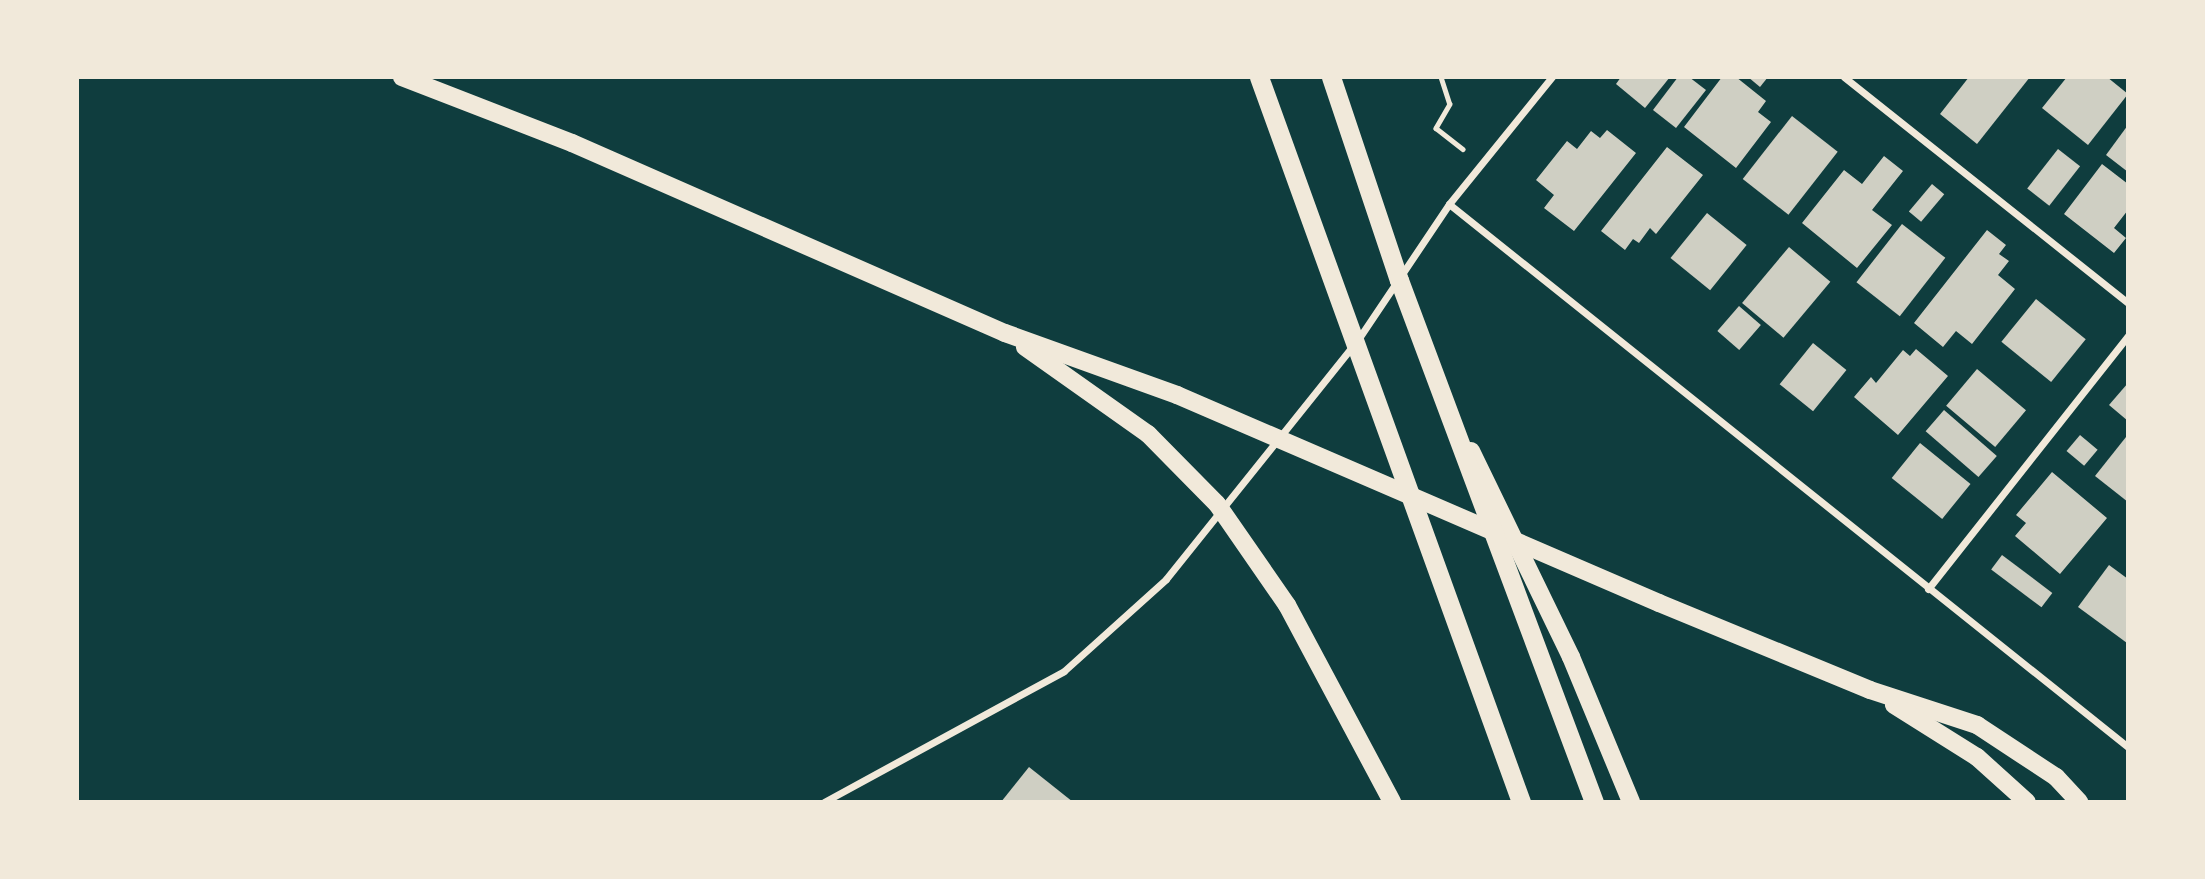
<!DOCTYPE html>
<style>
body{margin:0}
#map{position:relative;width:2205px;height:879px;overflow:hidden;background:#0f3d3e;font-family:"Work Sans",sans-serif}
div>[style]{position:absolute}
.building>*{inset:0;background:#cfcfc3;transform-origin:0 0}
.path>*{height:4.5px;margin:-2.25px;padding:0 2.25px;transform-origin:2.25px;border-radius:2.25px;background:#f1e9da}
.minor>*{height:7px;margin:-3.5px;padding:0 3.5px;transform-origin:3.5px;border-radius:3.5px;background:#f1e9da}
.primary>*{height:18px;margin:-9px;padding:0 9px;transform-origin:9px;border-radius:9px;background:#f1e9da}
.trunk>*{height:19px;margin:-9.5px;padding:0 9.5px;transform-origin:9.5px;border-radius:9.5px;background:#f1e9da}
span{translate:-50% -50%;white-space:nowrap;text-align:center;line-height:1.15;-webkit-text-stroke:5px #f1e9da;paint-order:stroke}
.frame{position:absolute;inset:0;border:79px solid #f1e9da;pointer-events:none}
</style>
<div id="map">
<div class="building">
<i style="clip-path:polygon(1621px 77px,1670px 77px,1645px 108px,1616px 84px)"></i>
<i style="clip-path:polygon(1678px 77px,1689px 77px,1706px 90px,1676px 128px,1653px 110px)"></i>
<i style="clip-path:polygon(1722px 77px,1736px 77px,1766px 101px,1758px 112px,1771px 122px,1736px 168px,1684px 127px)"></i>
<i style="clip-path:polygon(1748px 77px,1768px 77px,1760px 87px)"></i>
<i style="clip-path:polygon(1969px 77px,2030px 77px,1977px 144px,1940px 114px)"></i>
<i style="clip-path:polygon(2067px 77px,2107px 77px,2128px 94px,2088px 145px,2042px 108px)"></i>
<i style="left:1792px;top:116px;width:58px;height:80px;rotate:38deg"></i>
<i style="clip-path:polygon(2128px 125px,2128px 172px,2106px 155px)"></i>
<i style="clip-path:polygon(1607px 130px,1636px 153px,1574px 231px,1544px 208px,1554px 195px,1536px 180px,1567px 141px,1577px 149px,1591px 131px,1600px 138px)"></i>
<i style="clip-path:polygon(1667px 147px,1703px 175px,1656px 234px,1650px 228px,1639px 243px,1633px 239px,1625px 250px,1601px 231px)"></i>
<i style="left:2058px;top:149px;width:28px;height:50px;rotate:38deg"></i>
<i style="clip-path:polygon(1884px 156px,1903px 171px,1872px 210px,1892px 225px,1857px 268px,1802px 223px,1844px 170px,1862px 184px)"></i>
<i style="clip-path:polygon(2102px 164px,2128px 184px,2128px 210px,2114px 228px,2126px 238px,2114px 253px,2064px 214px)"></i>
<i style="left:1932px;top:184px;width:16px;height:36px;rotate:40deg"></i>
<i style="left:1707px;top:213px;width:51px;height:58px;rotate:39deg"></i>
<i style="left:1902px;top:224px;width:55px;height:74px;rotate:38deg"></i>
<i style="clip-path:polygon(1987px 230px,2006px 245px,1999px 254px,2009px 261px,1998px 275px,2015px 289px,1972px 344px,1956px 331px,1943px 347px,1914px 323px)"></i>
<i style="left:1789px;top:247px;width:54px;height:73px;rotate:40deg"></i>
<i style="left:2036px;top:299px;width:64px;height:55px;rotate:39deg"></i>
<i style="left:1739px;top:306px;width:29px;height:33px;rotate:41deg"></i>
<i style="left:1813px;top:343px;width:43px;height:53px;rotate:39deg"></i>
<i style="clip-path:polygon(1916px 349px,1948px 376px,1898px 435px,1854px 397px,1871px 377px,1876px 383px,1903px 350px,1910px 356px)"></i>
<i style="left:1977px;top:369px;width:64px;height:48px;rotate:40deg"></i>
<i style="clip-path:polygon(2128px 383px,2128px 421px,2109px 405px)"></i>
<i style="left:1944px;top:410px;width:70px;height:28px;rotate:41deg"></i>
<i style="left:2080px;top:435px;width:23px;height:21px;rotate:40deg"></i>
<i style="clip-path:polygon(2126px 437px,2128px 438px,2128px 502px,2095px 476px)"></i>
<i style="left:1920px;top:443px;width:65px;height:45px;rotate:39deg"></i>
<i style="clip-path:polygon(2052px 472px,2107px 518px,2060px 574px,2015px 536px,2026px 523px,2016px 515px)"></i>
<i style="left:2002px;top:555px;width:63px;height:18px;rotate:37deg"></i>
<i style="clip-path:polygon(2109px 565px,2128px 579px,2127px 643px,2078px 607px)"></i>
<i style="clip-path:polygon(1029px 767px,1073px 802px,1001px 802px)"></i>
</div>
<div class="path">
<i style="left:1441px;top:77px;width:28px;rotate:72deg"></i>
<i style="left:1450px;top:104px;width:28px;rotate:120deg"></i>
<i style="left:1436px;top:128px;width:34px;rotate:38deg"></i>
</div>
<div class="minor">
<i style="left:1844px;top:77px;width:363px;rotate:38.5deg"></i>
<i style="left:1449px;top:204px;width:869px;rotate:38.65deg"></i>
<i style="left:1928px;top:589px;width:323px;rotate:-51.7deg"></i>
<i style="left:824px;top:802px;width:273px;rotate:-28.6deg"></i>
<i style="left:1064px;top:671px;width:137px;rotate:-42deg"></i>
<i style="left:1166px;top:579px;width:305px;rotate:-51.3deg"></i>
<i style="left:1357px;top:341px;width:165px;rotate:-56.1deg"></i>
<i style="left:1449px;top:204px;width:164px;rotate:-51deg"></i>
</div>
<div class="primary">
<i style="left:402px;top:77px;width:182px;rotate:21.2deg"></i>
<i style="left:572px;top:143px;width:473px;rotate:23.7deg"></i>
<i style="left:1005px;top:333px;width:183px;rotate:19.8deg"></i>
<i style="left:1177px;top:395px;width:525px;rotate:23.34deg"></i>
<i style="left:1659px;top:603px;width:228px;rotate:22.4deg"></i>
<i style="left:1870px;top:690px;width:113px;rotate:18.1deg"></i>
<i style="left:1977px;top:725px;width:95px;rotate:33.4deg"></i>
<i style="left:2056px;top:777px;width:34px;rotate:47deg"></i>
<i style="left:1025px;top:347px;width:151px;rotate:35.3deg"></i>
<i style="left:1148px;top:434px;width:98px;rotate:45.4deg"></i>
<i style="left:1217px;top:504px;width:123px;rotate:55.3deg"></i>
<i style="left:1287px;top:605px;width:223px;rotate:61.9deg"></i>
<i style="left:1471px;top:451px;width:229px;rotate:64.1deg"></i>
<i style="left:1571px;top:657px;width:157px;rotate:67.5deg"></i>
<i style="left:1894px;top:705px;width:98px;rotate:32.1deg"></i>
<i style="left:1977px;top:757px;width:67px;rotate:42deg"></i>
</div>
<div class="trunk">
<i style="left:1259px;top:77px;width:771px;rotate:70.13deg"></i>
<i style="left:1331px;top:77px;width:214px;rotate:71.5deg"></i>
<i style="left:1399px;top:280px;width:557px;rotate:69.52deg"></i>
</div>
<div class="frame"></div>
</div>
